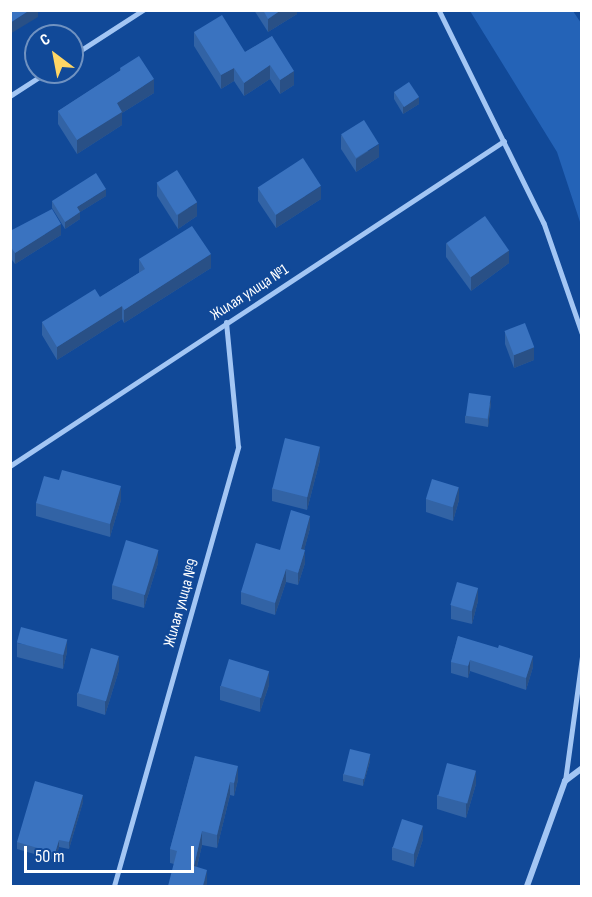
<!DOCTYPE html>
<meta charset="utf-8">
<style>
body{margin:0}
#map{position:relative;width:592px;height:897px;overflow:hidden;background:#114998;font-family:"Sofia Sans Condensed",sans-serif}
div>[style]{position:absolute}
.green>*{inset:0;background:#2463b7}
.lane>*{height:4.5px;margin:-2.25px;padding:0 2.25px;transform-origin:2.25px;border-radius:2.25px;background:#a3c6f4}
.street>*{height:6px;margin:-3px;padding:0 3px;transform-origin:3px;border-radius:3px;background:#a3c6f4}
.wall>*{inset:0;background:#3263a5}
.shaded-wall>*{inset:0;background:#295086}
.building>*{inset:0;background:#3a73c0;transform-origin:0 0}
span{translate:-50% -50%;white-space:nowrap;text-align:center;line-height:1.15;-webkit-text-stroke:4.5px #114998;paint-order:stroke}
.street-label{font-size:16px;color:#fff}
.frame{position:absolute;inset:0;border:12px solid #fff;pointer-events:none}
.north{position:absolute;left:24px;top:24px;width:60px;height:60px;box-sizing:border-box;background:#114998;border:2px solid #7092c1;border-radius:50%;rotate:328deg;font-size:16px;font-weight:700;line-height:24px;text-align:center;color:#fff}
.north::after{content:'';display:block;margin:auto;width:21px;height:27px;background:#ffd665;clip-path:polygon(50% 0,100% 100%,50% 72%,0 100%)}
.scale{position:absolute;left:24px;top:846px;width:170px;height:27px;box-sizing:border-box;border:3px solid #fff;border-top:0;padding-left:8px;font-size:18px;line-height:21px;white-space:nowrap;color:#fff;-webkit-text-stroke:4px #114998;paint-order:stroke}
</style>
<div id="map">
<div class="green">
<i style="clip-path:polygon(470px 11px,573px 11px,581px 23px,581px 225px,557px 152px)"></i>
</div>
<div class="lane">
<i style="left:439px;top:10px;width:237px;rotate:63.8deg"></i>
<i style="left:544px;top:223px;width:116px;rotate:70.9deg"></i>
<i style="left:72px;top:56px;width:85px;rotate:-32.9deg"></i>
<i style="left:10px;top:96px;width:44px;rotate:-33deg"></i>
<i style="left:10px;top:466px;width:591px;rotate:-33.34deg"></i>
<i style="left:565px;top:781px;width:125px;rotate:-82.2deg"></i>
<i style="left:114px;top:886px;width:456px;rotate:-74.2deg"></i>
<i style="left:238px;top:447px;width:125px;rotate:-95.5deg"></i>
</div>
<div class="street">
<i style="left:527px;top:886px;width:112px;rotate:-70.1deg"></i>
<i style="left:565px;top:781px;width:21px;rotate:-37deg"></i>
</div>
<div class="wall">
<i style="clip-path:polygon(254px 10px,297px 10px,297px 14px,268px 32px)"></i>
<i style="clip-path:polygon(194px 32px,245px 52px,272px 36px,294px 85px,280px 94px,270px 79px,244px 96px,234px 81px,221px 89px,194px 46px)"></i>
<i style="clip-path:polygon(120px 68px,154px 93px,122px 113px,122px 125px,77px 154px,58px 124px,58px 111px,120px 71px)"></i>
<i style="clip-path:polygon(394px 92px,419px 104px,403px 114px,394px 99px)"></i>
<i style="clip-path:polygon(341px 135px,379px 157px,356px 172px,341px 149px)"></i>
<i style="clip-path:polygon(157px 183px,197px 216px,178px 229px,157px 196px)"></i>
<i style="clip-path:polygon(258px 187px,321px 199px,276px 228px,258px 201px)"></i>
<i style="clip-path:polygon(106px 196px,80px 212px,80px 219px,65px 229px,52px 208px,52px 201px)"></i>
<i style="clip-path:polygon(10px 231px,61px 235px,15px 264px,10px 257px)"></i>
<i style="clip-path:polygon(446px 243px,509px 263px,471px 291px,446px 257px)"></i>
<i style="clip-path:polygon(139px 259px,211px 268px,124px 323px,122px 319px,57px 360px,42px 335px,42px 322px,100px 297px,139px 273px)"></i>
<i style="clip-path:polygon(505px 331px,534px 360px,514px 368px,505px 344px)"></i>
<i style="clip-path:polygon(491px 403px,488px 427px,465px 423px,465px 416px)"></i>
<i style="clip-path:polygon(320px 460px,307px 510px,272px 501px,272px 488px)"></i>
<i style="clip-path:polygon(426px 499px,459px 500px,453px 521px,426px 512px)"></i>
<i style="clip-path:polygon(121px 500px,110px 537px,36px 516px,36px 503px)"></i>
<i style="clip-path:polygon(310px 528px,304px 550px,305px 563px,298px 585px,286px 582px,275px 615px,241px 604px,241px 592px,280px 550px)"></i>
<i style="clip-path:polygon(158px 563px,144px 608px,112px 599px,112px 585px)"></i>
<i style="clip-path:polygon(478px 601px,472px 624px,451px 619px,451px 605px)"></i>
<i style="clip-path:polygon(458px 636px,533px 667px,526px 690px,470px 671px,468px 678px,451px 673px,451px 662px)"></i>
<i style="clip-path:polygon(17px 643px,67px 652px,63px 669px,17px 657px)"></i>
<i style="clip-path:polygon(119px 670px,105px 715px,77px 706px,77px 693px)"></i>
<i style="clip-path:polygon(269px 685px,260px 712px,220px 700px,220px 686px)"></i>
<i style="clip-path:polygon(195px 756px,238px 780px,234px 796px,230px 795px,217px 848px,202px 845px,197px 867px,207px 884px,174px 864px,170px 863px,170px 849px)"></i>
<i style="clip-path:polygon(370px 761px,363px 786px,343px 781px,343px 774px)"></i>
<i style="clip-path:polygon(476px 784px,466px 818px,437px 809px,437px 795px)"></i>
<i style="clip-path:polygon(83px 802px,69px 849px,59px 847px,55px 860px,17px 849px,17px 842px)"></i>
<i style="clip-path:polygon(423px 839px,414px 867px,392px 860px,392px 847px)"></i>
</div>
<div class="shaded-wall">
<i style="clip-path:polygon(30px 10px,38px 10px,38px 17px,10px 34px,10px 23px)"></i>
<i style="clip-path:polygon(281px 10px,297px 10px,297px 14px,268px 32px,268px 19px)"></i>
<i style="clip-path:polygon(270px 65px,270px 79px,244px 96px,244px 83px)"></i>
<i style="clip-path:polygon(234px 68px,234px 81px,221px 89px,221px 75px)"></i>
<i style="clip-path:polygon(294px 71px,294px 85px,280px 94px,280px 80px)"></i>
<i style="clip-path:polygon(154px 79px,154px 93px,122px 113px,122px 125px,77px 154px,77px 140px,117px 103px)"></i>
<i style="clip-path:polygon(419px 97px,419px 104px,403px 114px,403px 107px)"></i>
<i style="clip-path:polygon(379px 144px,379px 157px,356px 172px,356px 159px)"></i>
<i style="clip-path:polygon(321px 186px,321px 199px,276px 228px,276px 214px)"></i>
<i style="clip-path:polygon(106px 189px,106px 196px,77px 214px,77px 207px)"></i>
<i style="clip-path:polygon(197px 202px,197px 216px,178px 229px,178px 215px)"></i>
<i style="clip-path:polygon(80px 212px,80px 219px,65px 229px,65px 222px)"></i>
<i style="clip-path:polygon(61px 224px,61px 235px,15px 264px,15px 253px)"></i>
<i style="clip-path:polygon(509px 250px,509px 263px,471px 291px,471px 277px)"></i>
<i style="clip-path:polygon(211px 254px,211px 268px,124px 323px,124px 310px)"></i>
<i style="clip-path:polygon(122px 306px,122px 319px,57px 360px,57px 347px)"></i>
<i style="clip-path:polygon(534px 347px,534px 360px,514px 368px,514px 355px)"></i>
<i style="clip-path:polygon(491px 396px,491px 403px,488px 427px,488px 420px)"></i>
<i style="clip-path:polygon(320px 447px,320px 460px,307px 510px,307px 497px)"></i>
<i style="clip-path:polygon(121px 486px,121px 500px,110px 537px,110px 524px)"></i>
<i style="clip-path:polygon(459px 487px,459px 500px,453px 521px,453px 507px)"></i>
<i style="clip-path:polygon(310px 516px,310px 528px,301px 562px,301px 549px)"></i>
<i style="clip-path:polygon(158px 550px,158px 563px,144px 608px,144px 595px)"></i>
<i style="clip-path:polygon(305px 550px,305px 563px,298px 585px,298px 573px)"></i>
<i style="clip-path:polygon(286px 569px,286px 582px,275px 615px,275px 603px)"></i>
<i style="clip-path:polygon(478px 588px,478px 601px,472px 624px,472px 611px)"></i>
<i style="clip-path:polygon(67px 639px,67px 652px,63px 669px,63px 655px)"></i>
<i style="clip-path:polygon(119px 656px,119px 670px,105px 715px,105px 702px)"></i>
<i style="clip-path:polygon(533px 656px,533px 667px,526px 690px,526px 678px)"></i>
<i style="clip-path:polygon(470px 660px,470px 671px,468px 678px,468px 666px)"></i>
<i style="clip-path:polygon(269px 671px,269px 685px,260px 712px,260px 699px)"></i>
<i style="clip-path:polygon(370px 754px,370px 761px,363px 786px,363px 779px)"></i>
<i style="clip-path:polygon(238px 766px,238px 780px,234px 796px,234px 783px)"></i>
<i style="clip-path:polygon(476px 771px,476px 784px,466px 818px,466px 804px)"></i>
<i style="clip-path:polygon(230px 782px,230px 795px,217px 848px,217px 835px)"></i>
<i style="clip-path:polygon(83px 795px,83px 802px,69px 849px,69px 842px)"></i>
<i style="clip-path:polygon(423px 826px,423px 839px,414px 867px,414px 854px)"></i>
<i style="clip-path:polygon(202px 831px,202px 845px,194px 879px,194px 866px)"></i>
<i style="clip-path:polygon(59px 840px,59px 847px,55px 860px,55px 853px)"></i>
<i style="clip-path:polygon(207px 870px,207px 884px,206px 886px,203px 886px)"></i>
</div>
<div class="building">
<i style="clip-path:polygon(10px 10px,30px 10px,10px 23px)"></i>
<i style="clip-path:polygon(263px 10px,281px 10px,268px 19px)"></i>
<i style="clip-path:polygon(222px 15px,245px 52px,272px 36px,294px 71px,280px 80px,270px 65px,244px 83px,234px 68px,221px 75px,194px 32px)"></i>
<i style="clip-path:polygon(139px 56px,154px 79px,117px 103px,122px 112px,77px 140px,58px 111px,121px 70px,120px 68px)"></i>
<i style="left:409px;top:82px;width:18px;height:18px;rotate:56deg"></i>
<i style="left:364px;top:120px;width:28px;height:27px;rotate:58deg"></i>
<i style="left:303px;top:158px;width:33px;height:54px;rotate:57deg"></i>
<i style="left:177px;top:170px;width:38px;height:24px;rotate:58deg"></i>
<i style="clip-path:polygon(96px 173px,106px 189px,77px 207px,80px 212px,65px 222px,52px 201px)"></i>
<i style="clip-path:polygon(52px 209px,61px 224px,15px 253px,10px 246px,10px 231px)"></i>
<i style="left:485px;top:216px;width:42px;height:47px;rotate:55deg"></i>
<i style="clip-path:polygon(192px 226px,211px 254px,124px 310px,122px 306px,57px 347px,42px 322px,95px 289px,100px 297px,145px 269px,139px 259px)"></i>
<i style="left:525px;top:323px;width:26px;height:22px;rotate:69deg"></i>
<i style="left:469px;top:393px;width:22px;height:23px;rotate:8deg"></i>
<i style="left:285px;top:438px;width:36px;height:52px;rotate:14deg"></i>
<i style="clip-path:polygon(62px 470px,121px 486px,110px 524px,36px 503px,44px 476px,59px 480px)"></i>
<i style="left:432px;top:479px;width:28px;height:21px;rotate:17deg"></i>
<i style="clip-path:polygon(291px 510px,310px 516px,301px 549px,305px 550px,298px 573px,286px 569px,275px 603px,241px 592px,256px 543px,280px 550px)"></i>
<i style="left:126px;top:540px;width:34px;height:47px;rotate:17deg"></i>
<i style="left:457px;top:582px;width:22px;height:24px;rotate:16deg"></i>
<i style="left:21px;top:627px;width:48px;height:16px;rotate:15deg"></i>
<i style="clip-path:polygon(458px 636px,498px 648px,499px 645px,533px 656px,526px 678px,470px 660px,468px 666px,451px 662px)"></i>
<i style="left:91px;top:648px;width:29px;height:47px;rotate:16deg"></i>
<i style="left:229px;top:659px;width:42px;height:28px;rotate:17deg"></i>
<i style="left:350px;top:749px;width:21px;height:26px;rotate:14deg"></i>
<i style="clip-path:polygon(195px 756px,238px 766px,234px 783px,230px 782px,217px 835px,202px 831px,194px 866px,207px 870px,203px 886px,168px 886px,177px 851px,170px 849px)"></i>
<i style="left:447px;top:763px;width:30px;height:34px;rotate:15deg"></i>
<i style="clip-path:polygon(35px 781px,83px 795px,69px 842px,59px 840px,55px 853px,17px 842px)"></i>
<i style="left:402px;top:819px;width:22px;height:30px;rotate:18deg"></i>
</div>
<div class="street-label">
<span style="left:250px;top:293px;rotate:-33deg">Жилая улица №1</span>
<span style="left:182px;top:603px;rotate:-74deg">Жилая улица №9</span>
</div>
<div class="frame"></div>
<div class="north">С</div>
<div class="scale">50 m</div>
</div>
